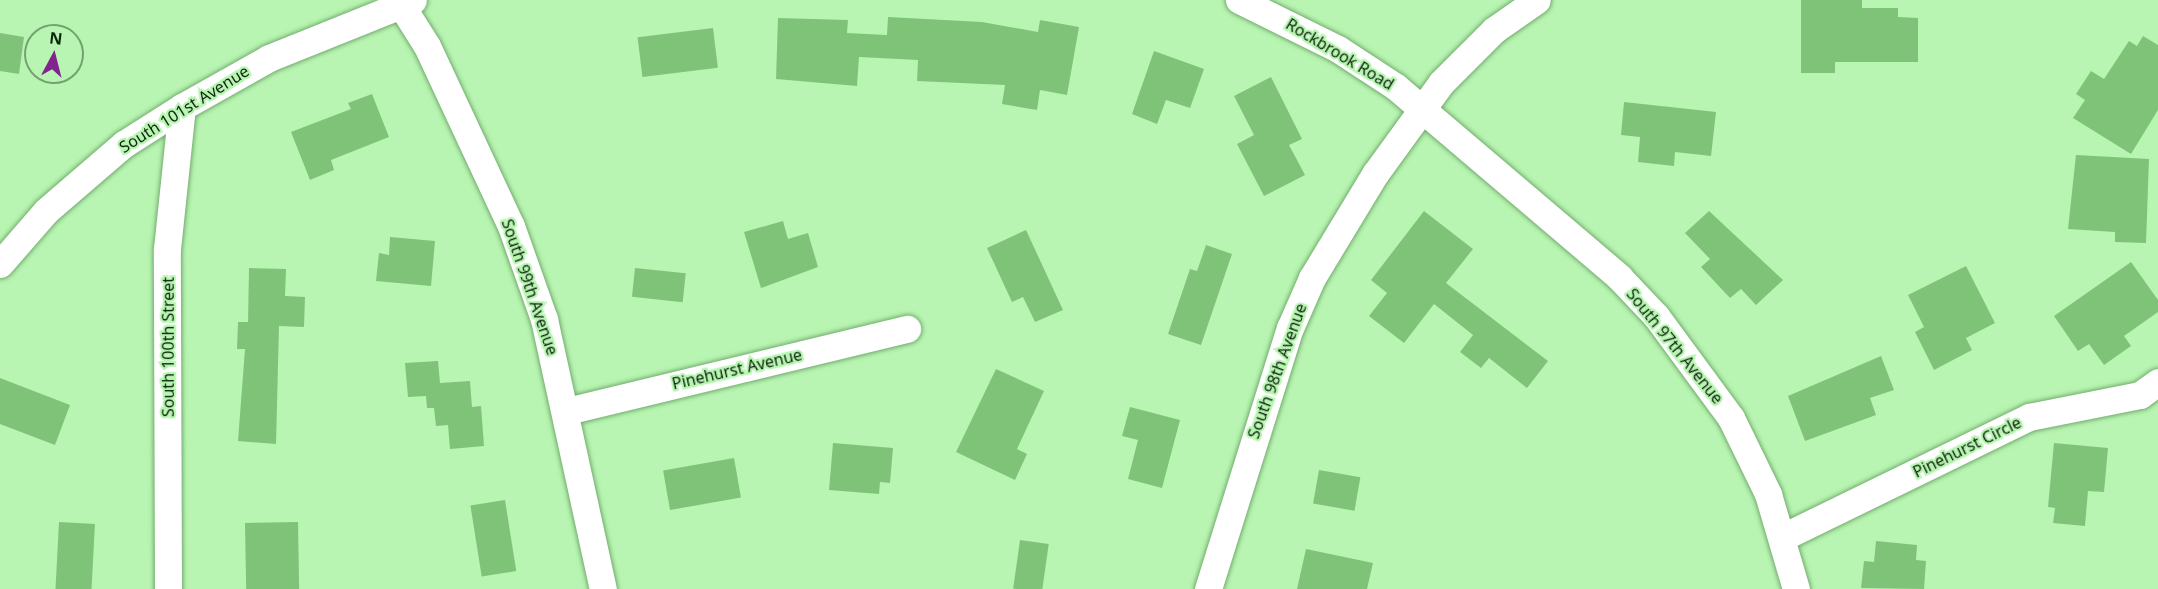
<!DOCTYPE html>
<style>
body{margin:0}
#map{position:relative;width:2158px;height:589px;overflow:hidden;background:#b8f5b2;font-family:"Noto Sans",sans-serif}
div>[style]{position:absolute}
.building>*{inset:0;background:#7fc379;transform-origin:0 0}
.roads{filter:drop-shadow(0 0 2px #73ac6e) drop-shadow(0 0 2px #73ac6e)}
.minor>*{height:27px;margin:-13.5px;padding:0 13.5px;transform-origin:13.5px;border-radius:13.5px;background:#fff}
span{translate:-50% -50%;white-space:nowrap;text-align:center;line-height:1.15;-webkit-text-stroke:4.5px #b8f5b2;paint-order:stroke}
.street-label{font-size:16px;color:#0e260d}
.north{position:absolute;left:24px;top:24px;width:60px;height:60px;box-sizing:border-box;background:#b8f5b2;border:2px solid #74a270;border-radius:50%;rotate:7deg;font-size:16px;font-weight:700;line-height:24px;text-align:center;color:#0e260d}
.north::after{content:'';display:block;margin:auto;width:21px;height:27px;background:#822490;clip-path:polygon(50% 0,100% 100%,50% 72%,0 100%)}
</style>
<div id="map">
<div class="building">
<i style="clip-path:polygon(1801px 0,1862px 0,1862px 8px,1898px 8px,1898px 17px,1918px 18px,1918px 62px,1835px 62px,1835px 73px,1801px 73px)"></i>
<i style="clip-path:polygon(888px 17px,982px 22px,1038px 32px,1040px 20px,1079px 27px,1067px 95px,1040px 90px,1037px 110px,1002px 104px,1005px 85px,917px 81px,918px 60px,859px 57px,857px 86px,776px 79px,778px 18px,848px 20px,847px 33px,887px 35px)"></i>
<i style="left:713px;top:28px;width:40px;height:76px;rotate:83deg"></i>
<i style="clip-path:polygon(0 33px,24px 37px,19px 74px,0 71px)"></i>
<i style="clip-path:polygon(2143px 36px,2158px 45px,2158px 110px,2131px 154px,2073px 118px,2085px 100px,2076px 94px,2091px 71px,2104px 79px,2129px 41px,2137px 46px)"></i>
<i style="clip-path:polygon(1154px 51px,1204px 69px,1190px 108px,1166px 100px,1157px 124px,1132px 114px)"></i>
<i style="clip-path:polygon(1271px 77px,1302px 139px,1289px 145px,1305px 175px,1264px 196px,1237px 144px,1254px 135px,1234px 96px)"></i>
<i style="clip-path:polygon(372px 94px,389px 137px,331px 160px,334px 170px,310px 180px,291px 132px,351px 109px,348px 103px)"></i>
<i style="clip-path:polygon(1624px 102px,1716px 112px,1711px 156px,1675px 152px,1674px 166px,1638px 162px,1640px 137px,1621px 135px)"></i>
<i style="clip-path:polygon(2076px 155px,2149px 159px,2146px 243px,2115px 242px,2115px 232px,2068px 229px)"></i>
<i style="clip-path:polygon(1424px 211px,1473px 249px,1446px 283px,1548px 361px,1527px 388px,1489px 358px,1481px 368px,1460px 352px,1473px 335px,1434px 304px,1404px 343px,1369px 316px,1387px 293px,1371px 280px)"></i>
<i style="clip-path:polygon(1709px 211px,1783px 280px,1756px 305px,1741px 289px,1730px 298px,1701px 267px,1710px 259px,1685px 233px)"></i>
<i style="clip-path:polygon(783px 221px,788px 239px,808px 233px,818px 267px,761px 288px,744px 232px)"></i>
<i style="clip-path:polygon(1026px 230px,1063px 310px,1035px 322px,1023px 297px,1012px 302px,987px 248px)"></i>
<i style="clip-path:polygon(390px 237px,435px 241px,431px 286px,376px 281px,379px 253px,389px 255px)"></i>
<i style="clip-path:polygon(1206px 245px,1232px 254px,1201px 345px,1168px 334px,1190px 269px,1197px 271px)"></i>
<i style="clip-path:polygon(2131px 262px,2158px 300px,2158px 312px,2124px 336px,2131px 346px,2104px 365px,2089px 344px,2078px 351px,2054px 316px)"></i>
<i style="clip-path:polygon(1966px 266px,1995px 323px,1966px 338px,1972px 350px,1934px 370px,1915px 332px,1924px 327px,1908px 295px)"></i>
<i style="clip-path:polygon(249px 268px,286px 269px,285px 296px,305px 297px,304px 327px,279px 326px,276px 444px,238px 441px,245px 349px,237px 349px,238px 322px,248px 322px)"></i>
<i style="left:635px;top:268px;width:51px;height:29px;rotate:6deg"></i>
<i style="clip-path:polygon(1881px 356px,1894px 390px,1870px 398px,1876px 415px,1805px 441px,1788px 396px)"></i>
<i style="clip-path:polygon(438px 361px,440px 383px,470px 381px,472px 407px,481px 406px,484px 446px,450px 449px,448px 425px,436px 426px,434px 408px,427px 408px,426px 396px,408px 397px,405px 363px)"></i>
<i style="clip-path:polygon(996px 369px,1044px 391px,1017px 449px,1027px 454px,1015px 480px,956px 452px)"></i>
<i style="clip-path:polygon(0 378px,70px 405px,55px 445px,0 424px)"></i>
<i style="clip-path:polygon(1130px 407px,1180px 420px,1162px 488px,1128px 479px,1138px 440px,1122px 436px)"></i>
<i style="clip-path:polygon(833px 443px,893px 448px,890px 483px,880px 482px,879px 494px,829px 490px)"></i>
<i style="clip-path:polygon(2054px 443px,2108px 448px,2104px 492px,2088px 491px,2085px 526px,2053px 523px,2055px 508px,2048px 507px)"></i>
<i style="left:734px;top:458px;width:40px;height:72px;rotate:80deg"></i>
<i style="left:1319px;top:470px;width:42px;height:34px;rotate:10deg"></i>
<i style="left:505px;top:500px;width:72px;height:35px;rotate:81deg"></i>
<i style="left:59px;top:522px;width:36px;height:67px;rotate:3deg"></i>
<i style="left:298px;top:522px;width:67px;height:53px;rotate:89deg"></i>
<i style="left:1020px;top:540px;width:29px;height:49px;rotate:8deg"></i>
<i style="clip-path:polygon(1876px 541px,1917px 545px,1916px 560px,1926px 561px,1924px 589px,1861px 588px,1864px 561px,1874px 562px)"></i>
<i style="clip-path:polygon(1306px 549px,1373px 563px,1367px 589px,1297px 589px)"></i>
</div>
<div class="roads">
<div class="minor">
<i style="left:398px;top:0;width:54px;rotate:57.8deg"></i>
<i style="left:427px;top:46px;width:199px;rotate:65deg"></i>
<i style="left:511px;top:226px;width:99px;rotate:70.5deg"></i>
<i style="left:544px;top:319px;width:276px;rotate:77.7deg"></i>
<i style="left:1239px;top:0;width:110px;rotate:26.3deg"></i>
<i style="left:1338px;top:49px;width:69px;rotate:33.2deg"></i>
<i style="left:1396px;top:87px;width:293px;rotate:40.4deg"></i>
<i style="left:1619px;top:277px;width:54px;rotate:46.5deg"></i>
<i style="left:1656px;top:316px;width:127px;rotate:53.7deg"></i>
<i style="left:1731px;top:418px;width:85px;rotate:64deg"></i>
<i style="left:1768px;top:494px;width:99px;rotate:73.6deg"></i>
<i style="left:0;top:264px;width:70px;rotate:-49deg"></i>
<i style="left:46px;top:211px;width:103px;rotate:-40.7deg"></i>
<i style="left:124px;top:144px;width:69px;rotate:-32.5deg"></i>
<i style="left:182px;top:107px;width:100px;rotate:-29.4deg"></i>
<i style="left:269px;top:58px;width:155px;rotate:-21.9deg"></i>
<i style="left:567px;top:411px;width:350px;rotate:-13.6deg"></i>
<i style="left:1783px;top:537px;width:274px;rotate:-26deg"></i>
<i style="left:2029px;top:417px;width:113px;rotate:-11.2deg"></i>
<i style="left:2140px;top:395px;width:22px;rotate:-36deg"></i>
<i style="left:168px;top:589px;width:340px;rotate:-90.2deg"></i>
<i style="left:167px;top:249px;width:143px;rotate:-84deg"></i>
<i style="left:1208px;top:589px;width:274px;rotate:-72.6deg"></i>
<i style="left:1290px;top:328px;width:55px;rotate:-66.3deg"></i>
<i style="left:1312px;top:278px;width:122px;rotate:-58.8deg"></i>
<i style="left:1375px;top:174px;width:112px;rotate:-54deg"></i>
<i style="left:1441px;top:83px;width:75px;rotate:-45deg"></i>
<i style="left:1494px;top:30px;width:52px;rotate:-34.9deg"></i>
</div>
</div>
<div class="street-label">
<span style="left:1340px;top:54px;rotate:31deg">Rockbrook Road</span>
<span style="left:184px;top:109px;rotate:-32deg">South 101st Avenue</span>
<span style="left:530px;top:287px;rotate:71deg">South 99th Avenue</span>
<span style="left:1675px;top:346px;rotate:51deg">South 97th Avenue</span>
<span style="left:168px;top:347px;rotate:-90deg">South 100th Street</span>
<span style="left:737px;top:369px;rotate:-13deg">Pinehurst Avenue</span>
<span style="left:1277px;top:371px;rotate:-70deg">South 98th Avenue</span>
<span style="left:1967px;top:447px;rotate:-26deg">Pinehurst Circle</span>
</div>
<div class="north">N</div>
</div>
